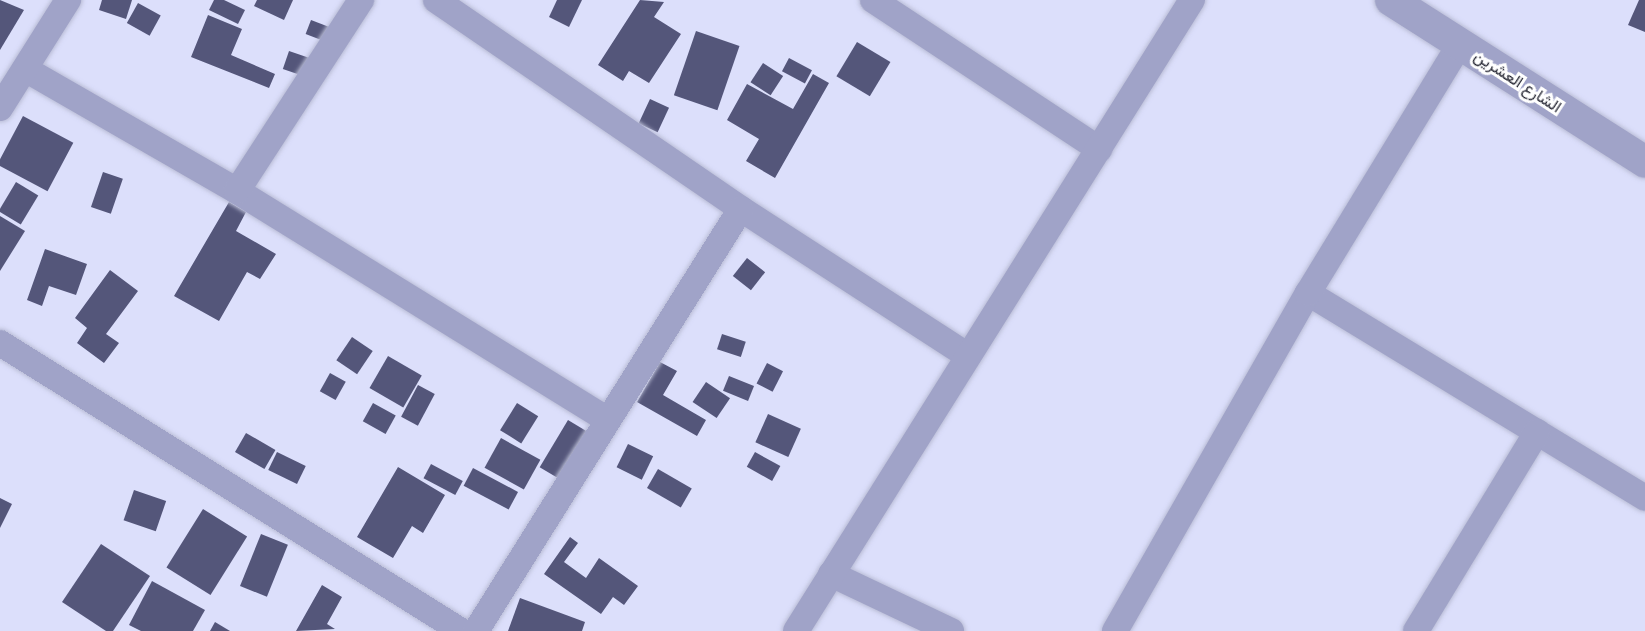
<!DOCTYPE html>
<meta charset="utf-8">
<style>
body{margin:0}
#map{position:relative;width:1645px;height:631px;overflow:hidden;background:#dcdffb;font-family:"PT Sans",Vazirmatn,sans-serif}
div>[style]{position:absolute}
.building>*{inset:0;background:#54567a;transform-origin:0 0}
.roads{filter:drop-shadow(0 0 2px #babdd6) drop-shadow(0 0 2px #babdd6)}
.minor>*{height:26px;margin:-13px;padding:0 13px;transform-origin:13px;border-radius:13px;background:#a0a3c8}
.tertiary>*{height:32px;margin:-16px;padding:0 16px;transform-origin:16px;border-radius:16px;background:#a0a3c8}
span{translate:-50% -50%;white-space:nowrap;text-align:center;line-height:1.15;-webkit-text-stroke:6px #fff;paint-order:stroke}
.street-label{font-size:16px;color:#20212e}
</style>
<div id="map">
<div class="building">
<i style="clip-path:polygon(0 0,24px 10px,0 50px)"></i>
<i style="clip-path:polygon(102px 0,132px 0,126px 19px,99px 10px)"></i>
<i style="clip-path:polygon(214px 0,224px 0,245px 10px,238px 24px,209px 10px)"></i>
<i style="clip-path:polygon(257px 0,293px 0,284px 20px,254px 6px)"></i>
<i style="clip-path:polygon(557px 0,582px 0,569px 27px,549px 17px)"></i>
<i style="clip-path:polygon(640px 0,664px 2px,654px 17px,681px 34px,649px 83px,629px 71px,623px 81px,598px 65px)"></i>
<i style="clip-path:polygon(1639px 0,1645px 0,1645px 32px,1628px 25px)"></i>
<i style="left:138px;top:3px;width:26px;height:23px;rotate:29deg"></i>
<i style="clip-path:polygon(208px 15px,242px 29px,231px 55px,275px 74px,269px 88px,191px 57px)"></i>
<i style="left:311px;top:20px;width:30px;height:15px;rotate:21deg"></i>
<i style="left:696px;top:31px;width:46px;height:68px;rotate:19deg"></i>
<i style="left:857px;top:42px;width:39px;height:40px;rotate:31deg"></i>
<i style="left:289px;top:51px;width:24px;height:19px;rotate:19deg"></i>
<i style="left:789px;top:58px;width:26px;height:15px;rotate:28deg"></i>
<i style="left:763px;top:63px;width:24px;height:23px;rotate:33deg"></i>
<i style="clip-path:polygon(813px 74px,829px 83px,775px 178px,746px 161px,759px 139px,727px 120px,747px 84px,793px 109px)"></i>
<i style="left:650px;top:99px;width:21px;height:27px;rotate:25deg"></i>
<i style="left:23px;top:116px;width:57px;height:55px;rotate:28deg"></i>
<i style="left:103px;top:172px;width:21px;height:37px;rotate:19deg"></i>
<i style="left:16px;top:182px;width:26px;height:34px;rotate:31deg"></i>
<i style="clip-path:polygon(229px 202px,246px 212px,236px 231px,276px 254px,260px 279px,247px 272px,219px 321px,174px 296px)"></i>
<i style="clip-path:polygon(0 216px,25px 231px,0 271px)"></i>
<i style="clip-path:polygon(45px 249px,87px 264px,76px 295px,49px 286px,42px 306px,27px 300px)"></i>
<i style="left:747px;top:258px;width:23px;height:23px;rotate:38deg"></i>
<i style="clip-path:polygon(110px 270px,138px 291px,106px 334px,119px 343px,104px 363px,77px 343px,87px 328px,75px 318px)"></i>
<i style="left:722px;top:334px;width:25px;height:16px;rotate:18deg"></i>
<i style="left:352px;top:337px;width:25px;height:28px;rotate:34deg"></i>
<i style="left:388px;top:356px;width:39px;height:37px;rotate:30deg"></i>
<i style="clip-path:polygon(660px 362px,677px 371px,663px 395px,706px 420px,697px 436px,637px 402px)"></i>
<i style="left:767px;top:363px;width:18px;height:23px;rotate:27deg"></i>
<i style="left:330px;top:373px;width:18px;height:21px;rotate:29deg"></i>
<i style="left:729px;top:376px;width:27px;height:16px;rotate:22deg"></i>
<i style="left:706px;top:382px;width:29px;height:24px;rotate:34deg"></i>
<i style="left:418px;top:385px;width:19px;height:36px;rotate:28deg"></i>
<i style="left:373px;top:403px;width:26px;height:21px;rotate:29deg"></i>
<i style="left:517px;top:403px;width:25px;height:32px;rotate:32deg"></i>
<i style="left:768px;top:414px;width:36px;height:31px;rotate:24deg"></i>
<i style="left:568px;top:420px;width:29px;height:55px;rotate:31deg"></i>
<i style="left:246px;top:433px;width:34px;height:22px;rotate:30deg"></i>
<i style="left:501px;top:438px;width:45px;height:34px;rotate:29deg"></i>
<i style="left:628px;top:444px;width:28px;height:26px;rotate:26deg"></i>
<i style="left:277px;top:452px;width:32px;height:20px;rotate:26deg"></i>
<i style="left:755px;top:452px;width:29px;height:17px;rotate:29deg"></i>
<i style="left:431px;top:464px;width:36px;height:16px;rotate:28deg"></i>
<i style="clip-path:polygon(398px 467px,445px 495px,423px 533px,412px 526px,393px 558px,357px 537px)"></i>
<i style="left:473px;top:468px;width:51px;height:20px;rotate:28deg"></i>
<i style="left:658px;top:469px;width:39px;height:22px;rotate:30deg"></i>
<i style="left:134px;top:490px;width:34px;height:32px;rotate:19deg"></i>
<i style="clip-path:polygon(0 498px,12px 504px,0 528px)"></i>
<i style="left:203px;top:509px;width:52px;height:69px;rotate:32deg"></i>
<i style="left:261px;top:534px;width:29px;height:56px;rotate:22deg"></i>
<i style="clip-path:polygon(570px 537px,578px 543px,564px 562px,586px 578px,599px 558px,638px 586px,624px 605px,613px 597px,601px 614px,544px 574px)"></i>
<i style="clip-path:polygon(101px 544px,150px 576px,113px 631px,106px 631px,62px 602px)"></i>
<i style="clip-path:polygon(152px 581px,205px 610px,193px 631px,141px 631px,129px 625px)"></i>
<i style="clip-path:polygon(322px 585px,342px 597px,327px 624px,335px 629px,296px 631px)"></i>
<i style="clip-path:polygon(520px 598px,585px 622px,582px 631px,508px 631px)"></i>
<i style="clip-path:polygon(215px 622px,230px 631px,210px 631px)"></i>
</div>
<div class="roads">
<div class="minor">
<i style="left:436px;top:0;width:370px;rotate:34.4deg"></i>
<i style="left:741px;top:209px;width:270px;rotate:32.9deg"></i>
<i style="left:873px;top:0;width:271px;rotate:33.4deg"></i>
<i style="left:25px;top:69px;width:245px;rotate:29.9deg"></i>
<i style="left:237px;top:191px;width:434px;rotate:31.7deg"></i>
<i style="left:0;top:108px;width:128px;rotate:-57.8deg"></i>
<i style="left:237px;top:191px;width:228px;rotate:-57deg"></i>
<i style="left:1308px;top:293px;width:394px;rotate:31.3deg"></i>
<i style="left:0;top:343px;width:544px;rotate:31.99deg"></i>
<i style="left:831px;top:574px;width:133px;rotate:25.4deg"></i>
<i style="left:476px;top:631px;width:498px;rotate:-57.9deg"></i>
<i style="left:796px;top:631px;width:745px;rotate:-57.89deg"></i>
<i style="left:1115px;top:631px;width:389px;rotate:-60.3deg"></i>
<i style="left:1308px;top:293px;width:292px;rotate:-58.6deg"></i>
<i style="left:1416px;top:631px;width:233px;rotate:-58.7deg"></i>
</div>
<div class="tertiary">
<i style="left:1391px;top:0;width:301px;rotate:32.5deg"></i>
</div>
</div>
<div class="street-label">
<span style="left:1518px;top:81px;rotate:33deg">الشارع العشرين</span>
</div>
</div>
